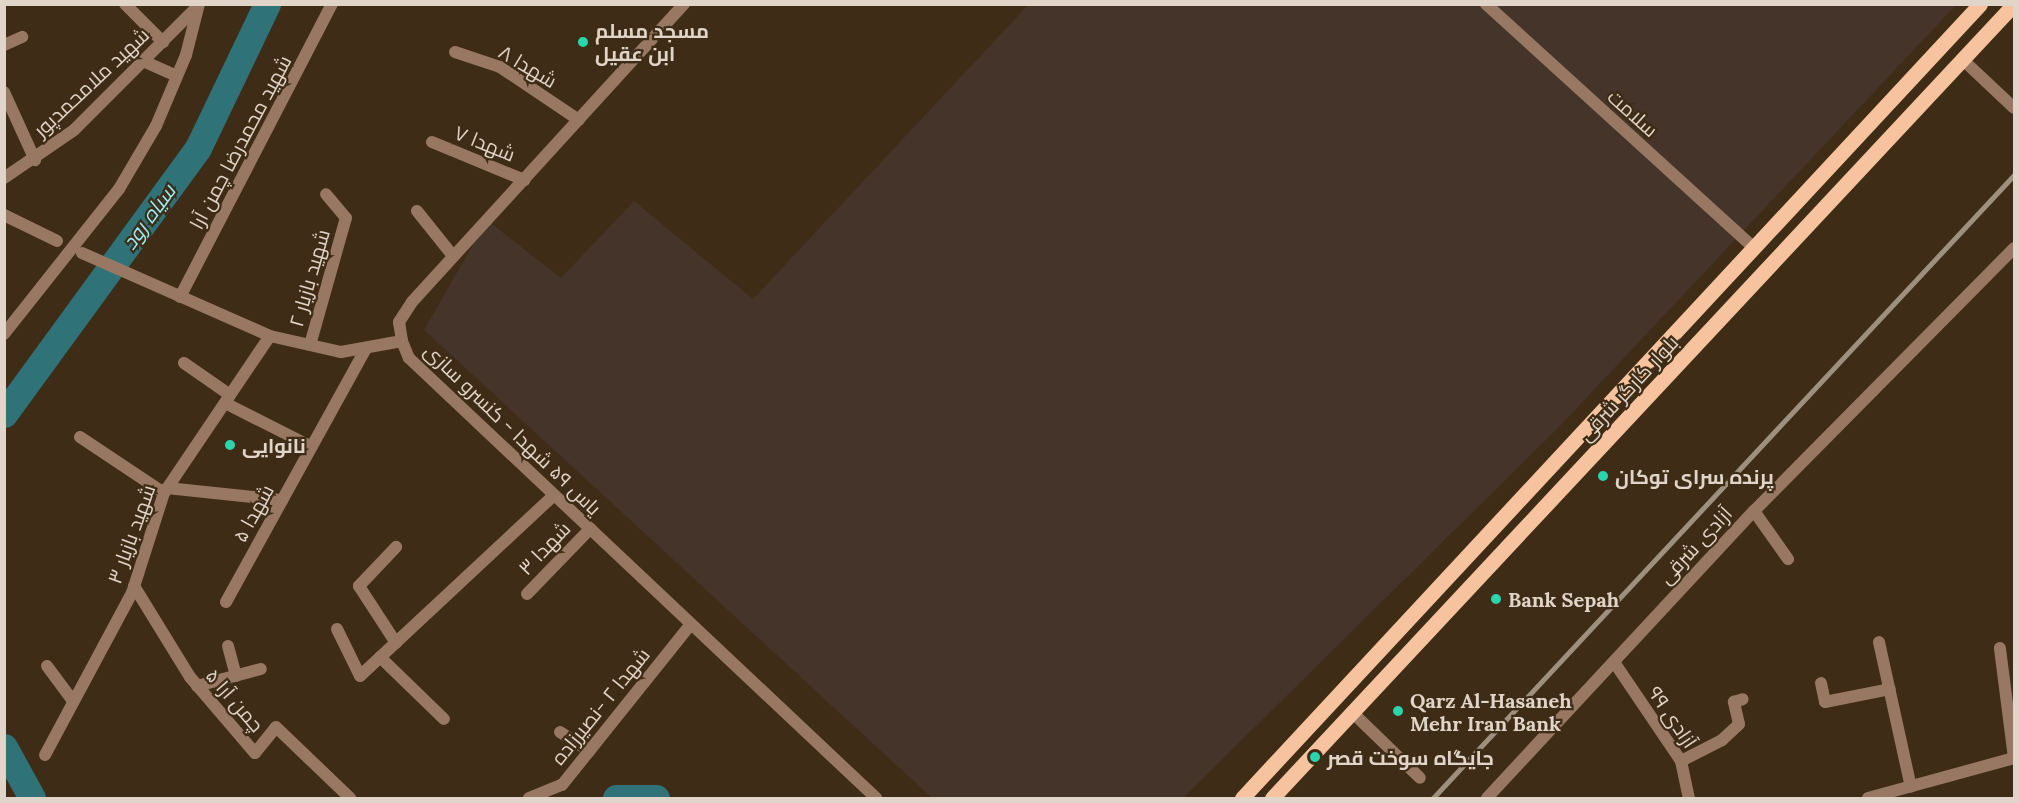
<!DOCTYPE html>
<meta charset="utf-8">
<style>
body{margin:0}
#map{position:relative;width:2019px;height:803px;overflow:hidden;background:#3e2c16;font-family:Lora,Cairo,serif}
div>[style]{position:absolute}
.industrial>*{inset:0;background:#443429}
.river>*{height:27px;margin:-13.5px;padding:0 13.5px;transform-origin:13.5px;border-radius:13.5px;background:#2f7379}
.minor>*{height:12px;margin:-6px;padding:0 6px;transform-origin:6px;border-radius:6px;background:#987862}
.tertiary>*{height:12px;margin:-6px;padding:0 6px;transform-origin:6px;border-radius:6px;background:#987862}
.primary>*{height:15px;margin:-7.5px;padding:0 7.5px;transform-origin:7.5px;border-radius:7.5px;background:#f7c39e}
.rail>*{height:4.5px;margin:-2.25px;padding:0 2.25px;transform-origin:2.25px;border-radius:2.25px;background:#9e907f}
.dots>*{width:16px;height:16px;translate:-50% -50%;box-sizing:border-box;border:3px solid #3e2c16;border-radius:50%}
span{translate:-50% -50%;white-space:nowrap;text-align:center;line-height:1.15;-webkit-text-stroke:4.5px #3e2c16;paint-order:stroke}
.poi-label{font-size:20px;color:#e0d5c8;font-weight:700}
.left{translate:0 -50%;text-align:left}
.street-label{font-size:20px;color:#e0d5c8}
.water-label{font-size:21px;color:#96eff8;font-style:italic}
.frame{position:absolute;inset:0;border:6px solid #e0d5c8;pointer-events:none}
</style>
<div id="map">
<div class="industrial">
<i style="clip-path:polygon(1028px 5px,1956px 5px,1559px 427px,1183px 798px,932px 798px,424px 330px,487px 220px,561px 278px,634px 201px,753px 299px)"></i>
</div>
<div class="river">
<i style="left:4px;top:414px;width:329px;rotate:-53.9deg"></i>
<i style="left:198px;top:148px;width:160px;rotate:-64.4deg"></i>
<i style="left:4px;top:747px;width:58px;rotate:61.2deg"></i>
<i style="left:616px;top:798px;width:40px"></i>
</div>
<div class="minor">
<i style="left:125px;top:4px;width:54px;rotate:45deg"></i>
<i style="left:1486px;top:4px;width:364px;rotate:42.3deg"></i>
<i style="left:4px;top:45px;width:20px;rotate:-24deg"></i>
<i style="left:455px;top:52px;width:47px;rotate:18.4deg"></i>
<i style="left:500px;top:67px;width:95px;rotate:33.9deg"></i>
<i style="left:143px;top:61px;width:37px;rotate:24deg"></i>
<i style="left:4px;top:92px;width:75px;rotate:65.5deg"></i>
<i style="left:432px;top:142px;width:100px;rotate:22.4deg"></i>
<i style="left:4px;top:178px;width:85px;rotate:-34.4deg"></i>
<i style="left:74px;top:130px;width:175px;rotate:-45deg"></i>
<i style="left:417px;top:211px;width:58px;rotate:51.3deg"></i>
<i style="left:4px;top:215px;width:59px;rotate:26.1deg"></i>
<i style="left:180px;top:297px;width:330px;rotate:-62.6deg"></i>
<i style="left:310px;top:345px;width:132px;rotate:-74.2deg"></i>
<i style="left:346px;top:218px;width:31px;rotate:-130deg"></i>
<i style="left:184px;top:363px;width:56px;rotate:34.8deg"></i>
<i style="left:225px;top:403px;width:97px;rotate:26.8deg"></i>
<i style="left:80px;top:437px;width:101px;rotate:33.7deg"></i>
<i style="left:167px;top:488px;width:116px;rotate:6deg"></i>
<i style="left:1754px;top:511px;width:59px;rotate:54.7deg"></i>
<i style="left:134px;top:586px;width:107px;rotate:58.4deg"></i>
<i style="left:190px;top:677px;width:100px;rotate:49.5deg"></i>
<i style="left:255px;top:753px;width:33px;rotate:-51deg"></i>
<i style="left:276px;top:727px;width:103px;rotate:43.8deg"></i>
<i style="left:527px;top:594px;width:91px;rotate:-45.9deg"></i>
<i style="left:226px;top:602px;width:290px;rotate:-61.1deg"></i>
<i style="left:337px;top:629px;width:52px;rotate:63.9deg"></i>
<i style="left:360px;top:676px;width:265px;rotate:-43deg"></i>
<i style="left:1879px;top:642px;width:148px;rotate:77.6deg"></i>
<i style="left:396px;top:643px;width:68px;rotate:-123deg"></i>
<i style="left:359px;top:586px;width:54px;rotate:-46.5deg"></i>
<i style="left:228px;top:646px;width:31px;rotate:75deg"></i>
<i style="left:380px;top:657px;width:89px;rotate:44.1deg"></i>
<i style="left:1614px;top:662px;width:120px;rotate:55.9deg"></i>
<i style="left:1681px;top:761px;width:38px;rotate:78deg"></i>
<i style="left:47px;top:666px;width:44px;rotate:53.4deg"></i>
<i style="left:1821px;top:683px;width:19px;rotate:78deg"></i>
<i style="left:1825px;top:702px;width:66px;rotate:-11.3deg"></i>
<i style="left:197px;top:686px;width:66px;rotate:-14.9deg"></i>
<i style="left:1353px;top:713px;width:93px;rotate:44.1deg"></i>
<i style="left:560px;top:732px;width:35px;rotate:33deg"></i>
<i style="left:45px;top:755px;width:184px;rotate:-61.8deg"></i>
<i style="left:132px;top:593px;width:105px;rotate:-72.3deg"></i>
<i style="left:164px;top:493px;width:189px;rotate:-56deg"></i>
<i style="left:1681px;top:761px;width:46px;rotate:-27.1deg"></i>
<i style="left:1722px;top:740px;width:23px;rotate:-43deg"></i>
<i style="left:1739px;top:724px;width:23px;rotate:-103deg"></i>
<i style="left:1734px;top:702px;width:9px;rotate:-18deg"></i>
<i style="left:529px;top:798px;width:35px;rotate:-22deg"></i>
<i style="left:562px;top:785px;width:206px;rotate:-51.3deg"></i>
<i style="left:1868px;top:798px;width:151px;rotate:-15.3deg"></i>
<i style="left:2014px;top:758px;width:111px;rotate:-97.3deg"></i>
</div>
<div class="tertiary">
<i style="left:684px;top:4px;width:403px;rotate:132.4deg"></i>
<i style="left:412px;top:302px;width:24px;rotate:123deg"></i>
<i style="left:399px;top:322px;width:19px;rotate:81deg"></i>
<i style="left:402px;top:341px;width:18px;rotate:68deg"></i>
<i style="left:409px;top:358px;width:642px;rotate:43.29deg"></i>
<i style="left:1962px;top:59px;width:71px;rotate:43.3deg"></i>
<i style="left:82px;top:253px;width:206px;rotate:23.8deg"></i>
<i style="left:270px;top:336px;width:73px;rotate:12.7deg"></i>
<i style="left:341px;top:352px;width:62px;rotate:-10.2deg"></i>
<i style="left:4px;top:334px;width:185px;rotate:-51.6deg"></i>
<i style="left:119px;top:189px;width:73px;rotate:-59.6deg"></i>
<i style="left:156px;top:126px;width:77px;rotate:-67.1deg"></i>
<i style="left:186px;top:55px;width:53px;rotate:-75.7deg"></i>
<i style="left:1487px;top:798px;width:392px;rotate:-47.1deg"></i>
<i style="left:1754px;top:511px;width:370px;rotate:-45.3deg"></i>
</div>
<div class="primary">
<i style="left:1242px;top:798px;width:1084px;rotate:-47.09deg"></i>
<i style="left:1272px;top:798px;width:1087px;rotate:-46.94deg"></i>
</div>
<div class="rail">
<i style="left:1433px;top:798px;width:852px;rotate:-47deg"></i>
</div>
<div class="dots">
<i style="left:583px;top:42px;background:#28d5ad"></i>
<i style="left:230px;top:445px;background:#28d5ad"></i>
<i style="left:1603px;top:476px;background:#28d5ad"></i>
<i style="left:1496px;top:599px;background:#28d5ad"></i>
<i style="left:1398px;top:711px;background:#28d5ad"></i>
<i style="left:1315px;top:757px;background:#28d5ad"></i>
</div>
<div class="poi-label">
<span class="left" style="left:595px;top:42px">مسجد مسلم<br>ابن عقیل</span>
<span class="left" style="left:242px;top:445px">نانوایی</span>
<span class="left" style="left:1615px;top:476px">پرنده سرای توکان</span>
<span class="left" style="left:1508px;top:599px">Bank Sepah</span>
<span class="left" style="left:1410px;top:712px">Qarz Al-Hasaneh<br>Mehr Iran Bank</span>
<span class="left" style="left:1327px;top:757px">جایگاه سوخت قصر</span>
</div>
<div class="street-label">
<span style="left:528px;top:66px;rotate:31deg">شهدا ۸</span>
<span style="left:91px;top:82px;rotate:-43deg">شهید ملامحمدپور</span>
<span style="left:1633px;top:113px;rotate:42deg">سلامت</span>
<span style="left:240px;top:142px;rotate:-62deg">شهید محمدرضا چمن آرا</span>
<span style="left:485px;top:143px;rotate:22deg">شهدا ۷</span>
<span style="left:309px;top:278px;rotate:-74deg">شهید بازیار ۲</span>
<span style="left:1628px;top:388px;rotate:-47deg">بلوار کارگر شرقی</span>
<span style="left:513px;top:429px;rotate:44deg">یاس ۵۹ شهدا - کنسرو سازی</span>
<span style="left:253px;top:513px;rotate:-61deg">شهدا ۵</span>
<span style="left:131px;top:534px;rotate:-70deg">شهید بازیار ۳</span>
<span style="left:1695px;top:545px;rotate:-47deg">آزادی شرقی</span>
<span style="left:544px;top:548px;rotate:-46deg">شهدا ۳</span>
<span style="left:235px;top:700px;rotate:49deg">چمن آرا ۵</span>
<span style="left:600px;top:706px;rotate:-51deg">شهدا ۲ -نصیرزاده</span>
<span style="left:1673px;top:717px;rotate:56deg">آزادی ٩٩</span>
</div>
<div class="water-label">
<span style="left:149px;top:217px;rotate:-54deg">سیاه رود</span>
</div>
<div class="frame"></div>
</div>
